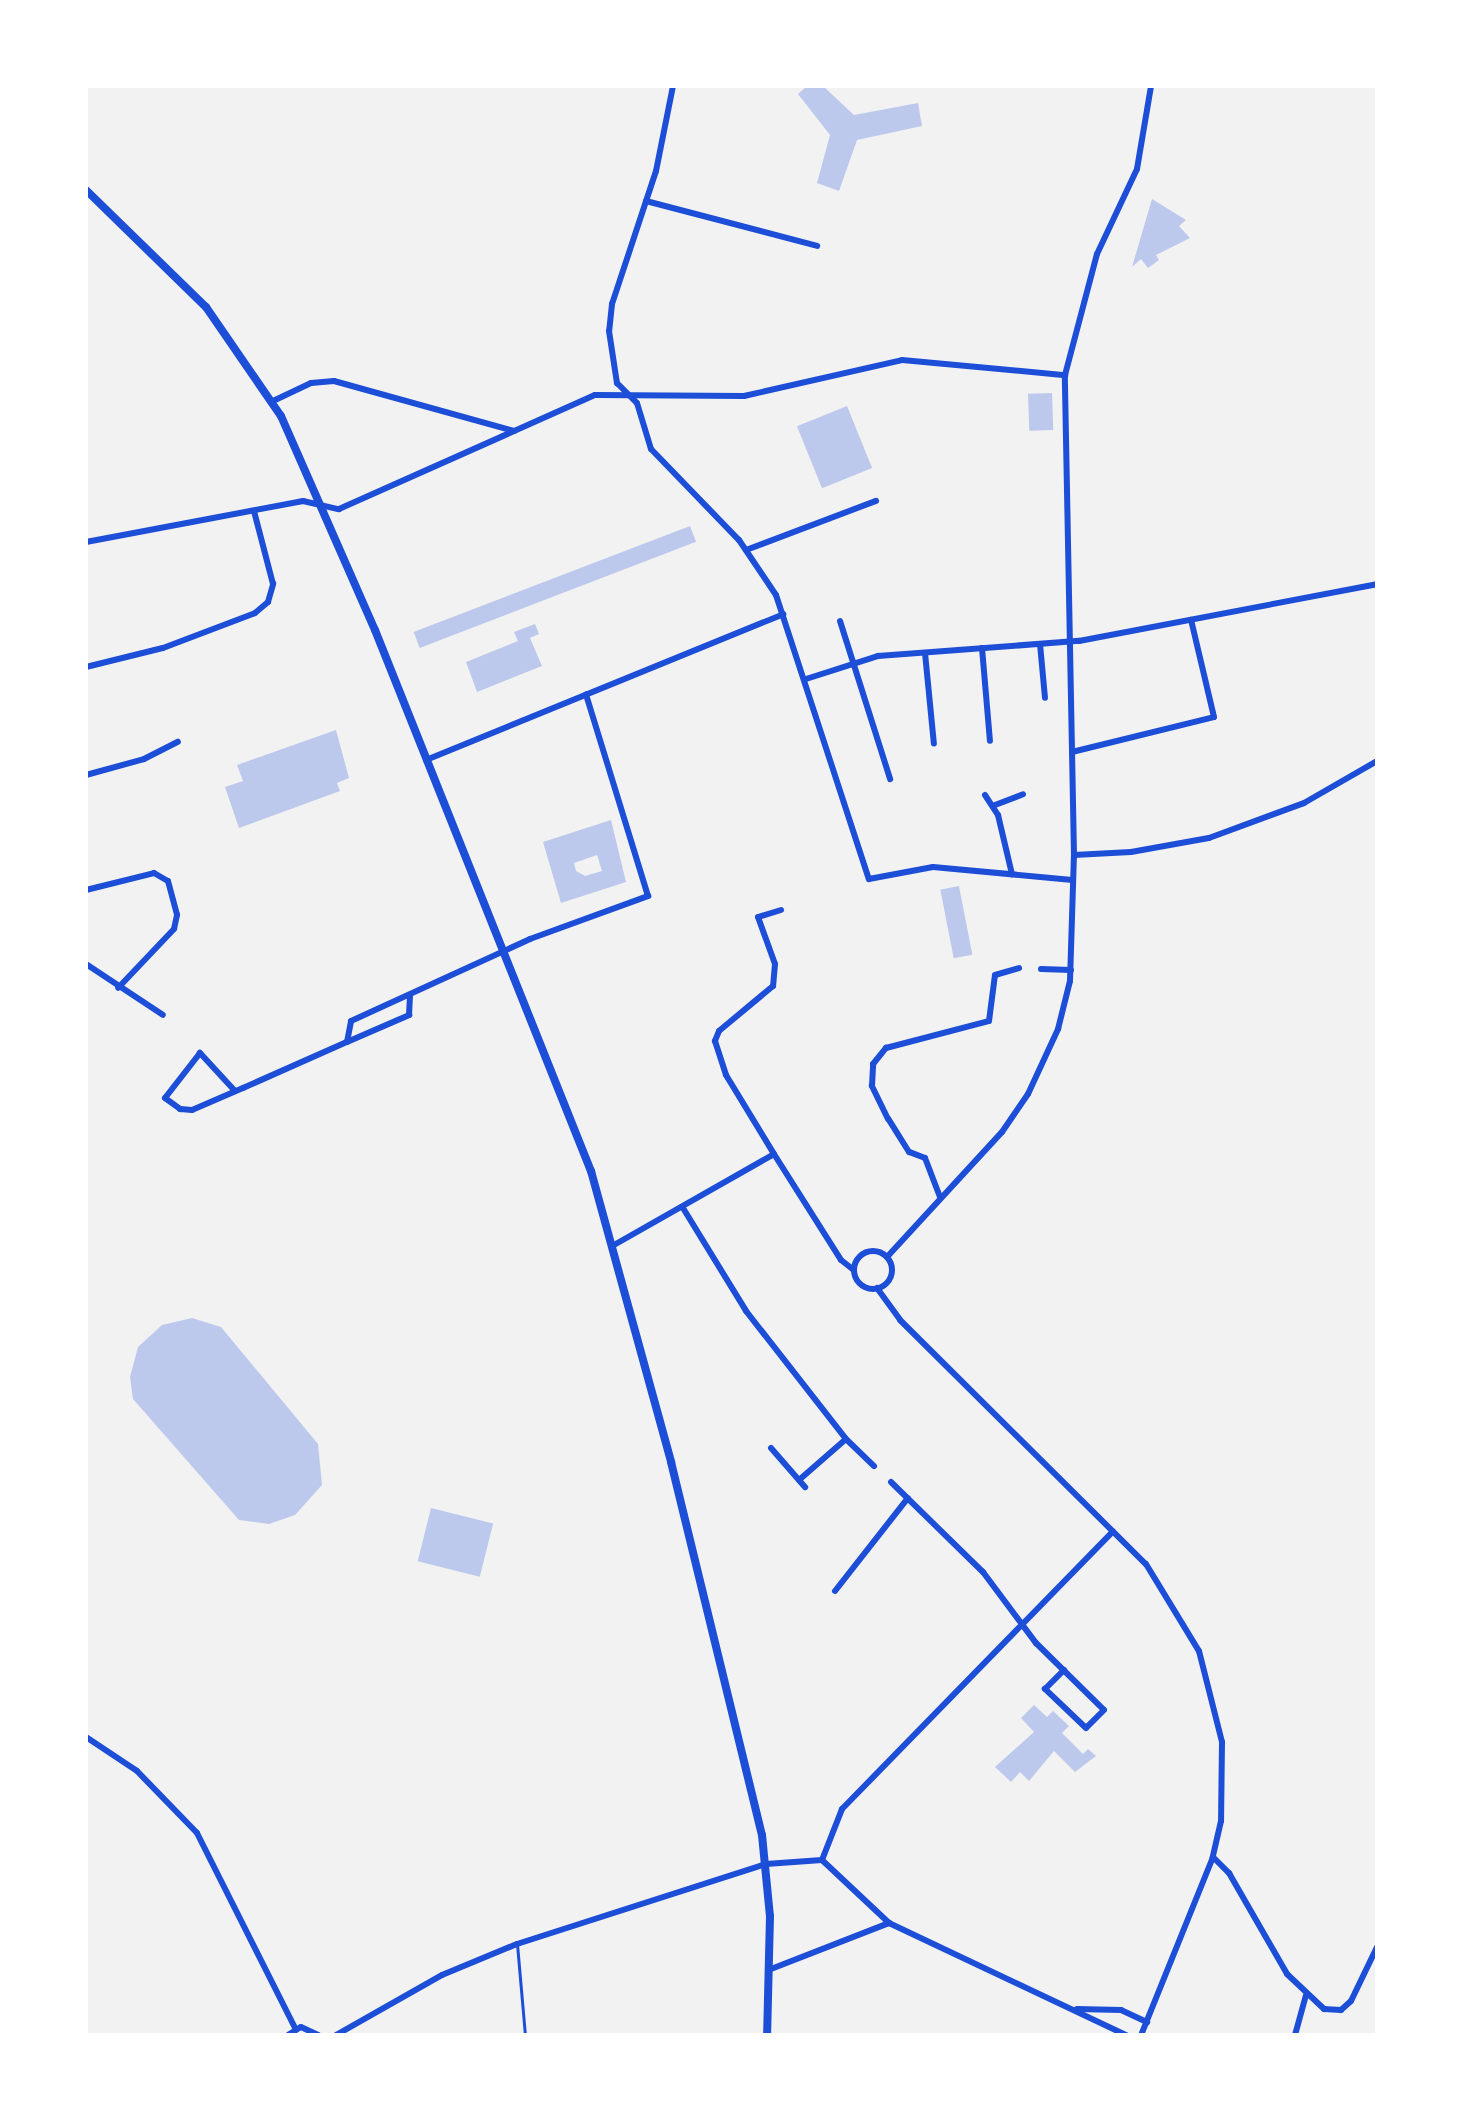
<!DOCTYPE html>
<style>
body{margin:0}
#map{position:relative;width:1463px;height:2121px;overflow:hidden;background:#f2f2f2;font-family:"Exo 2",sans-serif}
div>[style]{position:absolute}
.building>*{inset:0;background:#bdc9ec;transform-origin:0 0}
.service>*{height:3px;margin:-1.5px;padding:0 1.5px;transform-origin:1.5px;border-radius:1.5px;background:#1d4ed8}
.minor>*{height:6px;margin:-3px;padding:0 3px;transform-origin:3px;border-radius:3px;background:#1d4ed8}
.minor>.ring{margin:-3px;padding:0;box-sizing:content-box;background:none;border:6px solid #1d4ed8;border-radius:50%}
.secondary>*{height:8px;margin:-4px;padding:0 4px;transform-origin:4px;border-radius:4px;background:#1d4ed8}
span{translate:-50% -50%;white-space:nowrap;text-align:center;line-height:1.15;-webkit-text-stroke:7px #fff;paint-order:stroke}
.frame{position:absolute;inset:0;border:88px solid #fff;pointer-events:none}
</style>
<div id="map">
<div class="building">
<i style="clip-path:polygon(807px 86px,823px 86px,854px 115px,918px 103px,922px 126px,857px 140px,839px 191px,817px 183px,830px 135px,798px 94px)"></i>
<i style="clip-path:polygon(1152px 199px,1186px 220px,1179px 226px,1190px 238px,1156px 255px,1159px 260px,1148px 268px,1141px 259px,1132px 267px)"></i>
<i style="left:1052px;top:393px;width:37px;height:24px;rotate:88deg"></i>
<i style="left:847px;top:406px;width:67px;height:54px;rotate:68deg"></i>
<i style="left:690px;top:526px;width:17px;height:296px;rotate:69deg"></i>
<i style="clip-path:polygon(535px 624px,539px 634px,530px 638px,542px 666px,477px 692px,466px 662px,518px 641px,514px 632px)"></i>
<i style="clip-path:polygon(336px 730px,349px 778px,337px 783px,340px 791px,239px 828px,225px 787px,243px 781px,237px 765px)"></i>
<i style="clip-path:polygon(evenodd,611px 820px,626px 882px,561px 903px,543px 842px,611px 820px,597px 855px,602px 871px,585px 876px,576px 871px,574px 863px,597px 855px)"></i>
<i style="left:959px;top:886px;width:70px;height:19px;rotate:79deg"></i>
<i style="clip-path:polygon(192px 1318px,221px 1327px,318px 1444px,322px 1485px,295px 1515px,269px 1524px,239px 1520px,133px 1399px,130px 1377px,138px 1347px,162px 1325px)"></i>
<i style="left:431px;top:1508px;width:64px;height:55px;rotate:14deg"></i>
<i style="clip-path:polygon(1034px 1705px,1047px 1717px,1053px 1711px,1069px 1726px,1062px 1733px,1083px 1754px,1088px 1749px,1096px 1756px,1075px 1772px,1054px 1751px,1029px 1781px,1020px 1772px,1011px 1782px,995px 1767px,1034px 1732px,1021px 1718px)"></i>
</div>
<div class="service">
<i style="left:517px;top:1944px;width:91px;rotate:85deg"></i>
</div>
<div class="minor">
<i style="left:673px;top:86px;width:87px;rotate:101.3deg"></i>
<i style="left:656px;top:171px;width:140px;rotate:108.3deg"></i>
<i style="left:612px;top:304px;width:27px;rotate:96deg"></i>
<i style="left:609px;top:331px;width:53px;rotate:81.3deg"></i>
<i style="left:617px;top:383px;width:28px;rotate:45deg"></i>
<i style="left:637px;top:403px;width:48px;rotate:73.1deg"></i>
<i style="left:651px;top:449px;width:127px;rotate:46deg"></i>
<i style="left:739px;top:540px;width:66px;rotate:56.1deg"></i>
<i style="left:776px;top:595px;width:299px;rotate:71.9deg"></i>
<i style="left:869px;top:879px;width:65px;rotate:-10.6deg"></i>
<i style="left:933px;top:867px;width:140px;rotate:5.3deg"></i>
<i style="left:646px;top:201px;width:177px;rotate:14.7deg"></i>
<i style="left:273px;top:401px;width:42px;rotate:-25.3deg"></i>
<i style="left:311px;top:383px;width:23px;rotate:-5deg"></i>
<i style="left:334px;top:381px;width:187px;rotate:15.5deg"></i>
<i style="left:86px;top:542px;width:221px;rotate:-10.7deg"></i>
<i style="left:303px;top:501px;width:37px;rotate:13deg"></i>
<i style="left:339px;top:509px;width:280px;rotate:-24deg"></i>
<i style="left:595px;top:395px;width:149px;rotate:0.4deg"></i>
<i style="left:744px;top:396px;width:162px;rotate:-12.8deg"></i>
<i style="left:902px;top:360px;width:164px;rotate:5.3deg"></i>
<i style="left:746px;top:550px;width:139px;rotate:-20.7deg"></i>
<i style="left:840px;top:621px;width:166px;rotate:72.4deg"></i>
<i style="left:1040px;top:644px;width:54px;rotate:84.7deg"></i>
<i style="left:982px;top:648px;width:93px;rotate:85.1deg"></i>
<i style="left:925px;top:653px;width:91px;rotate:84.4deg"></i>
<i style="left:86px;top:667px;width:79px;rotate:-13.9deg"></i>
<i style="left:163px;top:648px;width:98px;rotate:-20.8deg"></i>
<i style="left:255px;top:613px;width:17px;rotate:-40deg"></i>
<i style="left:268px;top:602px;width:19px;rotate:-74deg"></i>
<i style="left:273px;top:584px;width:75px;rotate:-104.6deg"></i>
<i style="left:806px;top:679px;width:76px;rotate:-17.7deg"></i>
<i style="left:878px;top:656px;width:202px;rotate:-4.3deg"></i>
<i style="left:1079px;top:641px;width:303px;rotate:-10.8deg"></i>
<i style="left:1072px;top:752px;width:146px;rotate:-13.8deg"></i>
<i style="left:1214px;top:717px;width:100px;rotate:-103.3deg"></i>
<i style="left:426px;top:760px;width:386px;rotate:-22.2deg"></i>
<i style="left:86px;top:775px;width:60px;rotate:-15.4deg"></i>
<i style="left:144px;top:759px;width:38px;rotate:-27deg"></i>
<i style="left:985px;top:795px;width:24px;rotate:57deg"></i>
<i style="left:998px;top:815px;width:61px;rotate:76.7deg"></i>
<i style="left:995px;top:805px;width:30px;rotate:-21deg"></i>
<i style="left:1074px;top:855px;width:57px;rotate:-3deg"></i>
<i style="left:1131px;top:852px;width:79px;rotate:-10.2deg"></i>
<i style="left:1209px;top:838px;width:101px;rotate:-20.2deg"></i>
<i style="left:1304px;top:803px;width:84px;rotate:-29.9deg"></i>
<i style="left:86px;top:890px;width:70px;rotate:-14deg"></i>
<i style="left:154px;top:873px;width:16px;rotate:30deg"></i>
<i style="left:168px;top:881px;width:35px;rotate:75deg"></i>
<i style="left:177px;top:915px;width:14px;rotate:102deg"></i>
<i style="left:174px;top:929px;width:81px;rotate:133.5deg"></i>
<i style="left:781px;top:910px;width:24px;rotate:163deg"></i>
<i style="left:758px;top:917px;width:50px;rotate:70.1deg"></i>
<i style="left:775px;top:964px;width:22px;rotate:95deg"></i>
<i style="left:773px;top:986px;width:70px;rotate:140.2deg"></i>
<i style="left:719px;top:1031px;width:11px;rotate:112deg"></i>
<i style="left:715px;top:1041px;width:36px;rotate:72deg"></i>
<i style="left:726px;top:1075px;width:92px;rotate:58.7deg"></i>
<i style="left:774px;top:1154px;width:125px;rotate:57.7deg"></i>
<i style="left:841px;top:1260px;width:16px;rotate:38deg"></i>
<i style="left:86px;top:964px;width:92px;rotate:33.5deg"></i>
<i style="left:1041px;top:969px;width:30px;rotate:2deg"></i>
<i style="left:347px;top:1042px;width:68px;rotate:-23.5deg"></i>
<i style="left:409px;top:1015px;width:19px;rotate:-87deg"></i>
<i style="left:235px;top:1091px;width:52px;rotate:-132.6deg"></i>
<i style="left:200px;top:1053px;width:57px;rotate:127.9deg"></i>
<i style="left:165px;top:1098px;width:19px;rotate:36deg"></i>
<i style="left:180px;top:1109px;width:12px;rotate:5deg"></i>
<i style="left:192px;top:1110px;width:56px;rotate:-23.3deg"></i>
<i style="left:243px;top:1088px;width:114px;rotate:-23.9deg"></i>
<i style="left:347px;top:1042px;width:21px;rotate:-79deg"></i>
<i style="left:351px;top:1021px;width:197px;rotate:-24.6deg"></i>
<i style="left:530px;top:939px;width:126px;rotate:-20deg"></i>
<i style="left:648px;top:896px;width:211px;rotate:-107.1deg"></i>
<i style="left:940px;top:1197px;width:42px;rotate:-111deg"></i>
<i style="left:925px;top:1158px;width:17px;rotate:-159deg"></i>
<i style="left:909px;top:1152px;width:39px;rotate:-122deg"></i>
<i style="left:888px;top:1119px;width:37px;rotate:-116deg"></i>
<i style="left:872px;top:1086px;width:22px;rotate:-87deg"></i>
<i style="left:873px;top:1064px;width:21px;rotate:-51deg"></i>
<i style="left:886px;top:1048px;width:106px;rotate:-14.7deg"></i>
<i style="left:989px;top:1021px;width:46px;rotate:-82.6deg"></i>
<i style="left:995px;top:975px;width:25px;rotate:-16deg"></i>
<i style="left:683px;top:1208px;width:121px;rotate:58.5deg"></i>
<i style="left:746px;top:1311px;width:162px;rotate:52deg"></i>
<i style="left:846px;top:1439px;width:39px;rotate:44deg"></i>
<i style="left:614px;top:1245px;width:184px;rotate:-29.6deg"></i>
<i class="ring" style="left:854px;top:1251px;width:32px;height:32px"></i>
<i style="left:887px;top:1257px;width:170px;rotate:-47.4deg"></i>
<i style="left:1002px;top:1132px;width:46px;rotate:-55.6deg"></i>
<i style="left:1028px;top:1094px;width:72px;rotate:-65.2deg"></i>
<i style="left:1058px;top:1029px;width:49px;rotate:-76deg"></i>
<i style="left:1070px;top:981px;width:126px;rotate:-88.2deg"></i>
<i style="left:1074px;top:855px;width:480px;rotate:-91.1deg"></i>
<i style="left:1065px;top:375px;width:125px;rotate:-75.2deg"></i>
<i style="left:1097px;top:254px;width:94px;rotate:-64.8deg"></i>
<i style="left:1137px;top:169px;width:84px;rotate:-80.4deg"></i>
<i style="left:877px;top:1288px;width:39px;rotate:54deg"></i>
<i style="left:900px;top:1320px;width:346px;rotate:44.8deg"></i>
<i style="left:1146px;top:1564px;width:102px;rotate:58.7deg"></i>
<i style="left:1199px;top:1651px;width:94px;rotate:75.8deg"></i>
<i style="left:1222px;top:1742px;width:79px;rotate:90.7deg"></i>
<i style="left:1221px;top:1821px;width:37px;rotate:103deg"></i>
<i style="left:1213px;top:1857px;width:192px;rotate:112deg"></i>
<i style="left:771px;top:1448px;width:52px;rotate:48.9deg"></i>
<i style="left:799px;top:1480px;width:62px;rotate:-41.1deg"></i>
<i style="left:891px;top:1482px;width:129px;rotate:44.4deg"></i>
<i style="left:983px;top:1572px;width:89px;rotate:53.3deg"></i>
<i style="left:1036px;top:1643px;width:95px;rotate:44.6deg"></i>
<i style="left:1104px;top:1710px;width:25px;rotate:135deg"></i>
<i style="left:1086px;top:1728px;width:57px;rotate:-136.4deg"></i>
<i style="left:1045px;top:1689px;width:27px;rotate:-45deg"></i>
<i style="left:835px;top:1591px;width:118px;rotate:-51.9deg"></i>
<i style="left:86px;top:1737px;width:61px;rotate:33.7deg"></i>
<i style="left:137px;top:1771px;width:86px;rotate:45.9deg"></i>
<i style="left:197px;top:1833px;width:218px;rotate:63.3deg"></i>
<i style="left:1213px;top:1857px;width:23px;rotate:45deg"></i>
<i style="left:1229px;top:1873px;width:116px;rotate:60.1deg"></i>
<i style="left:1287px;top:1974px;width:51px;rotate:43.4deg"></i>
<i style="left:1324px;top:2009px;width:17px;rotate:3deg"></i>
<i style="left:1341px;top:2010px;width:13px;rotate:-42deg"></i>
<i style="left:1351px;top:2001px;width:60px;rotate:-64.3deg"></i>
<i style="left:822px;top:1860px;width:55px;rotate:-68.6deg"></i>
<i style="left:842px;top:1809px;width:388px;rotate:-45.7deg"></i>
<i style="left:822px;top:1860px;width:92px;rotate:43.2deg"></i>
<i style="left:889px;top:1923px;width:262px;rotate:25.3deg"></i>
<i style="left:771px;top:1969px;width:127px;rotate:-21.3deg"></i>
<i style="left:1077px;top:2009px;width:44px;rotate:1.3deg"></i>
<i style="left:1121px;top:2010px;width:29px;rotate:25deg"></i>
<i style="left:288px;top:2035px;width:15px;rotate:-32deg"></i>
<i style="left:301px;top:2027px;width:19px;rotate:25deg"></i>
<i style="left:336px;top:2035px;width:122px;rotate:-29.5deg"></i>
<i style="left:442px;top:1975px;width:81px;rotate:-22.5deg"></i>
<i style="left:517px;top:1944px;width:262px;rotate:-17.8deg"></i>
<i style="left:766px;top:1864px;width:56px;rotate:-4.1deg"></i>
<i style="left:1295px;top:2035px;width:41px;rotate:-74.6deg"></i>
</div>
<div class="secondary">
<i style="left:86px;top:190px;width:168px;rotate:44.3deg"></i>
<i style="left:206px;top:307px;width:132px;rotate:55.5deg"></i>
<i style="left:281px;top:416px;width:234px;rotate:66.3deg"></i>
<i style="left:375px;top:630px;width:583px;rotate:68.24deg"></i>
<i style="left:591px;top:1171px;width:302px;rotate:74.6deg"></i>
<i style="left:671px;top:1462px;width:384px;rotate:76.3deg"></i>
<i style="left:762px;top:1835px;width:81px;rotate:84.4deg"></i>
<i style="left:770px;top:1916px;width:119px;rotate:91.4deg"></i>
</div>
<div class="frame"></div>
</div>
